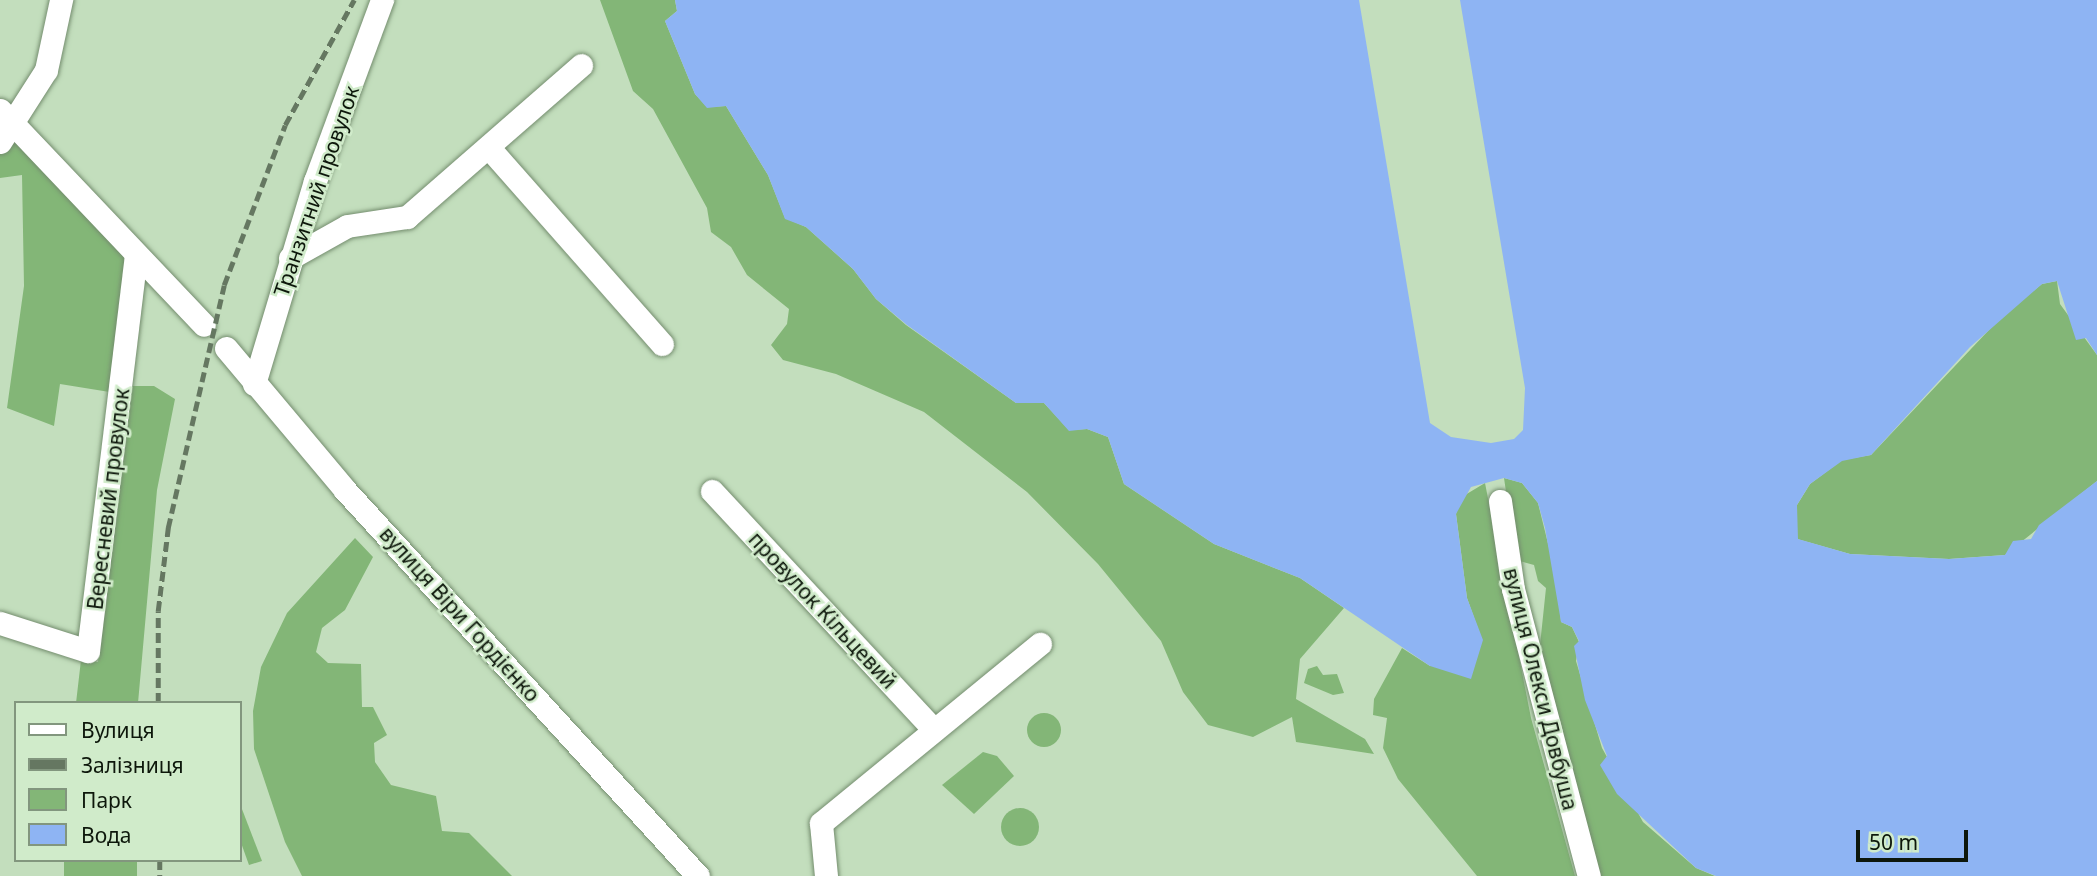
<!DOCTYPE html>
<meta charset="utf-8">
<style>
body{margin:0}
#map{position:relative;width:2097px;height:876px;overflow:hidden;background:#c3debd;font-family:"Noto Sans",sans-serif}
div>[style]{position:absolute}
.green>*{inset:0;background:#83b677;transform-origin:0 0}
.round{border-radius:50%}
.water>*{inset:0;background:#8eb4f3}
.roads{filter:drop-shadow(0 0 2px #748d6e) drop-shadow(0 0 2px #748d6e)}
.minor>*{height:23px;margin:-11.5px;padding:0 11.5px;transform-origin:11.5px;border-radius:11.5px;background:#fff}
.rail>*{height:4.5px;margin-top:-2.25px;transform-origin:0;background:repeating-linear-gradient(90deg,#657761 0 10px,transparent 0 15px)}
span{translate:-50% -50%;white-space:nowrap;text-align:center;line-height:1.15;-webkit-text-stroke:5px #d0ebca;paint-order:stroke}
.street-label{font-size:21px;color:#0d170b}
.legend{position:absolute;left:14px;top:701px;width:228px;height:161px;box-sizing:border-box;background:#d0ebca;border:2px solid #82967e;margin:0;padding:9px 12px;list-style:none;font-size:21px;color:#0d170b}
.legend li{display:flex;align-items:center;gap:14px;height:35px}
.legend b{width:35px;border:2px solid #82967e}
.scale{position:absolute;left:1856px;top:830px;width:112px;height:32px;box-sizing:border-box;border:4px solid #0d170b;border-top:0;padding-left:9px;font-size:21px;line-height:24px;white-space:nowrap;color:#0d170b;-webkit-text-stroke:5px #d0ebca;paint-order:stroke}
</style>
<div id="map">
<div class="green">
<i style="clip-path:polygon(600px 0,675px 0,677px 11px,665px 21px,695px 94px,707px 107px,726px 106px,768px 175px,785px 218px,806px 227px,853px 269px,876px 299px,906px 325px,1016px 403px,1044px 403px,1069px 430px,1087px 429px,1108px 437px,1124px 484px,1214px 544px,1300px 578px,1344px 608px,1300px 659px,1296px 699px,1365px 739px,1374px 754px,1296px 742px,1292px 717px,1253px 737px,1208px 725px,1183px 692px,1161px 641px,1098px 564px,1027px 492px,924px 412px,836px 374px,783px 360px,771px 345px,787px 324px,789px 309px,747px 275px,731px 247px,711px 232px,707px 208px,653px 109px,633px 91px)"></i>
<i style="clip-path:polygon(10px 131px,136px 255px,122px 394px,60px 384px,54px 426px,7px 408px,24px 286px,22px 175px,0 178px,0 142px)"></i>
<i style="clip-path:polygon(2057px 281px,2060px 304px,2097px 355px,2097px 481px,2005px 555px,1949px 559px,1850px 554px,1797px 539px,1797px 505px,1810px 484px,1842px 460px,1871px 455px,2004px 314px,2042px 284px)"></i>
<i style="clip-path:polygon(130px 386px,154px 386px,175px 399px,157px 490px,138px 703px,76px 703px,81px 660px,98px 662px)"></i>
<i style="clip-path:polygon(1504px 478px,1522px 483px,1538px 503px,1558px 584px,1561px 622px,1572px 627px,1579px 642px,1576px 661px,1602px 748px,1643px 822px,1696px 868px,1715px 876px,1600px 876px,1540px 645px,1546px 588px,1538px 581px,1534px 565px,1516px 560px)"></i>
<i style="clip-path:polygon(1485px 483px,1531px 718px,1575px 876px,1477px 876px,1398px 779px,1383px 748px,1387px 718px,1373px 715px,1374px 699px,1402px 648px,1430px 666px,1482px 640px,1467px 598px,1456px 514px,1460px 498px)"></i>
<i style="clip-path:polygon(355px 538px,373px 557px,345px 610px,322px 628px,316px 652px,328px 663px,361px 664px,362px 707px,373px 707px,387px 735px,374px 743px,375px 762px,391px 785px,436px 796px,442px 831px,469px 833px,512px 876px,302px 876px,285px 842px,254px 749px,253px 711px,261px 667px,287px 613px)"></i>
<i style="clip-path:polygon(1317px 666px,1323px 675px,1337px 674px,1344px 693px,1333px 695px,1304px 683px,1308px 669px)"></i>
<i class="round" style="left:1027px;top:713px;width:34px;height:34px"></i>
<i style="clip-path:polygon(983px 752px,997px 756px,1014px 776px,974px 814px,942px 785px)"></i>
<i style="clip-path:polygon(240px 804px,262px 861px,249px 865px,240px 840px)"></i>
<i class="round" style="left:1001px;top:808px;width:38px;height:38px"></i>
<i style="left:64px;top:860px;width:73px;height:16px"></i>
</div>
<div class="water">
<i style="clip-path:polygon(675px 0,1359px 0,1430px 423px,1451px 437px,1491px 443px,1514px 439px,1523px 430px,1525px 388px,1460px 0,2097px 0,2097px 355px,2086px 338px,2076px 340px,2057px 281px,2042px 284px,1970px 347px,1871px 455px,1842px 461px,1810px 484px,1797px 505px,1798px 539px,1850px 554px,1949px 559px,2005px 555px,2013px 541px,2031px 539px,2039px 525px,2097px 481px,2097px 876px,1716px 876px,1696px 868px,1617px 794px,1600px 765px,1607px 756px,1585px 700px,1574px 646px,1579px 641px,1572px 627px,1561px 622px,1545px 528px,1538px 503px,1522px 483px,1504px 478px,1471px 487px,1456px 514px,1467px 598px,1483px 640px,1471px 679px,1430px 666px,1300px 578px,1214px 544px,1124px 484px,1108px 437px,1087px 429px,1069px 431px,1044px 403px,1016px 403px,907px 325px,876px 299px,853px 269px,806px 227px,785px 219px,768px 175px,726px 106px,707px 108px,695px 94px,665px 21px,677px 11px)"></i>
</div>
<div class="roads">
<div class="minor">
<i style="left:0;top:110px;width:296px;rotate:46.5deg"></i>
<i style="left:0;top:142px;width:85px;rotate:-57.4deg"></i>
<i style="left:46px;top:70px;width:72px;rotate:-77.9deg"></i>
<i style="left:490px;top:149px;width:260px;rotate:48.6deg"></i>
<i style="left:290px;top:258px;width:65px;rotate:-29.3deg"></i>
<i style="left:347px;top:226px;width:61px;rotate:-8.5deg"></i>
<i style="left:407px;top:217px;width:231px;rotate:-41.1deg"></i>
<i style="left:226px;top:348px;width:185px;rotate:50deg"></i>
<i style="left:345px;top:490px;width:523px;rotate:47.56deg"></i>
<i style="left:254px;top:384px;width:212px;rotate:-73.3deg"></i>
<i style="left:315px;top:181px;width:193px;rotate:-69.7deg"></i>
<i style="left:712px;top:491px;width:326px;rotate:47.1deg"></i>
<i style="left:1500px;top:501px;width:89px;rotate:81.6deg"></i>
<i style="left:1513px;top:589px;width:297px;rotate:75.2deg"></i>
<i style="left:0;top:623px;width:92px;rotate:17.7deg"></i>
<i style="left:88px;top:651px;width:399px;rotate:-83.1deg"></i>
<i style="left:826px;top:876px;width:53px;rotate:-95.4deg"></i>
<i style="left:821px;top:823px;width:283px;rotate:-39.3deg"></i>
</div>
</div>
<div class="rail">
<i style="left:158px;top:703px;width:92px;rotate:-90deg"></i>
<i style="left:158px;top:611px;width:84px;rotate:-83.1deg"></i>
<i style="left:168px;top:528px;width:249px;rotate:-77deg"></i>
<i style="left:224px;top:285px;width:171px;rotate:-69.1deg"></i>
<i style="left:285px;top:125px;width:143px;rotate:-61.1deg"></i>
<i style="left:160px;top:860px;width:16px;rotate:90deg"></i>
</div>
<div class="street-label">
<span style="left:316px;top:191px;rotate:-71deg">Транзитний провулок</span>
<span style="left:108px;top:499px;rotate:-83deg">Вересневий провулок</span>
<span style="left:823px;top:610px;rotate:47deg">провулок Кільцевий</span>
<span style="left:460px;top:614px;rotate:48deg">вулиця Віри Гордієнко</span>
<span style="left:1541px;top:689px;rotate:76deg">вулиця Олекси Довбуша</span>
</div>
<ul class="legend">
<li><b style="height:9px;background:#fff"></b>Вулиця</li>
<li><b style="height:9px;background:#657761"></b>Залізниця</li>
<li><b style="height:19px;background:#83b677"></b>Парк</li>
<li><b style="height:19px;background:#8eb4f3"></b>Вода</li>
</ul>
<div class="scale">50 m</div>
</div>
